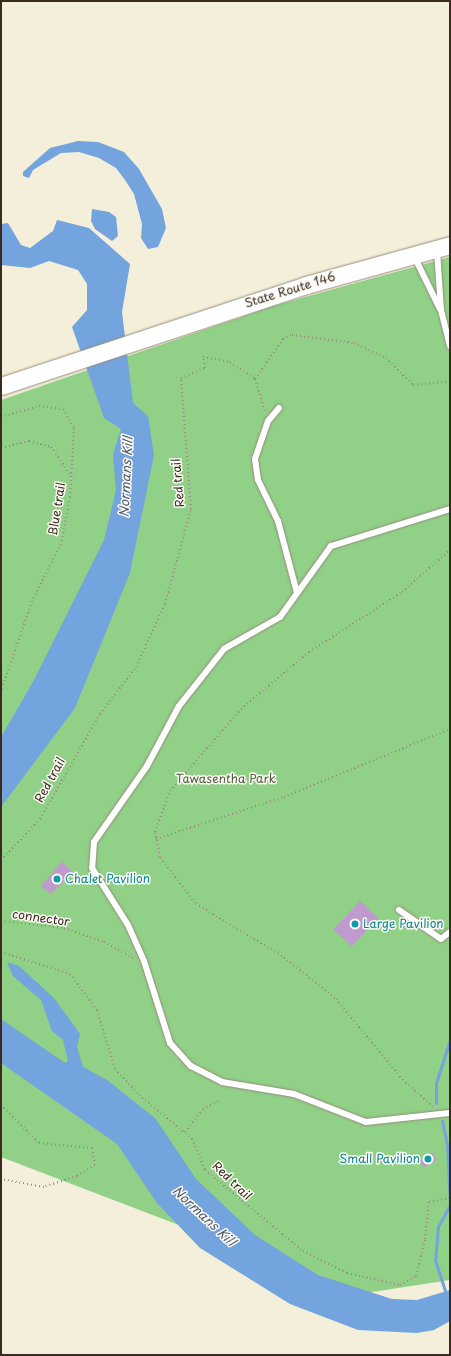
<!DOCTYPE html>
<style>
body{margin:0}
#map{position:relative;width:451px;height:1356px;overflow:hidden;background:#f3efdb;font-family:"Playpen Sans",sans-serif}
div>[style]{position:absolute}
.green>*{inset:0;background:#90d087}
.water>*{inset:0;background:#73a4dd}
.stream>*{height:3px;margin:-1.5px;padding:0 1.5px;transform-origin:1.5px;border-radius:1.5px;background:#73a4dd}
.building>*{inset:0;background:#c09acf;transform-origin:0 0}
.path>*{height:2px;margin-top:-1px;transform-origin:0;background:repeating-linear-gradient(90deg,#978c7c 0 1px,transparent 0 4px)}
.roads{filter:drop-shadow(0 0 1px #978c7c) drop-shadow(0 0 1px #978c7c)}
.service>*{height:6px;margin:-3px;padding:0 3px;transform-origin:3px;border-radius:3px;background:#fff}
.secondary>*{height:17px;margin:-8.5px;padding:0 8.5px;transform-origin:8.5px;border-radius:8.5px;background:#fff}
.dots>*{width:11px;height:11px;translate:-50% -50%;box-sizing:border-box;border:2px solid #fdfcf7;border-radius:50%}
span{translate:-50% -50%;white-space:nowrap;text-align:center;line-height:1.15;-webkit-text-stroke:3px #fdfcf7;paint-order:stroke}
.street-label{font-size:12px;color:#3b2a1e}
.park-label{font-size:12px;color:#545c3e}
.culture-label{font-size:12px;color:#0d838f}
.left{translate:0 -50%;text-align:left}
.right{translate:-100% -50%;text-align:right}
.water-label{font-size:13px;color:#515b6a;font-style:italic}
.frame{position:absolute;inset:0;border:2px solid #3b2a1e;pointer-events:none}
</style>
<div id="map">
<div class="green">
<i style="clip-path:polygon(450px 257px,450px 1280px,359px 1294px,1px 1157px,1px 400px,273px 306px)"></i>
</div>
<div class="water">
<i style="clip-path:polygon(78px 141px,98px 142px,124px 152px,139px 169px,162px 209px,166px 228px,158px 247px,148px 249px,141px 238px,142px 224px,134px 194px,125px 180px,116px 168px,99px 158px,79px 152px,61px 153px,33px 170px,29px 178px,23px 176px,23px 172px,50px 148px)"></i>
<i style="clip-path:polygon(92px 209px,109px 212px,116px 217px,118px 236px,112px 241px,95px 229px,91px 221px)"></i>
<i style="clip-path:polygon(57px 220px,89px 228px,130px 264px,122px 312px,133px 403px,148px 416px,154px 455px,130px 573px,75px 708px,1px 807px,1px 737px,34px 680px,104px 540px,116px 490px,113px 454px,121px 429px,104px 418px,72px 327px,87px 310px,87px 284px,78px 270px,49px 261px,30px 268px,1px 265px,1px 224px,8px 223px,21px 245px,30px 248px,53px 231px)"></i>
<i style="clip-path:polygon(7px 962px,19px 966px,54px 998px,80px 1034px,77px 1047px,83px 1067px,107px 1080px,155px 1118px,196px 1179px,255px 1235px,318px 1275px,392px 1299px,417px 1300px,450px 1290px,450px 1321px,434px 1330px,417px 1333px,358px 1330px,290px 1304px,200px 1248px,157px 1203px,117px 1144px,1px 1063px,1px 1019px,65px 1063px,68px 1061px,63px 1040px,52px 1031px,41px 1000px,13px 976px)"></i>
</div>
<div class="stream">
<i style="left:436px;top:1103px;width:20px;rotate:-90deg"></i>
<i style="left:436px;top:1083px;width:45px;rotate:-72deg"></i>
<i style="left:442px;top:1121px;width:24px;rotate:78deg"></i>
<i style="left:447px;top:1144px;width:61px;rotate:87.2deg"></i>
<i style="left:450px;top:1205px;width:25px;rotate:119deg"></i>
<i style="left:438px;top:1227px;width:33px;rotate:95deg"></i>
<i style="left:435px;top:1260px;width:36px;rotate:72deg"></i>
</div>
<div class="building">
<i style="clip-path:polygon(62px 862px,73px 872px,51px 894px,41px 886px)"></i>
<i style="left:360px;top:901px;width:25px;height:39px;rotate:43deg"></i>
<i style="left:432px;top:1152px;width:9px;height:15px;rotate:58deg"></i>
</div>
<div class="path">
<i style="left:255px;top:379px;width:34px;rotate:73deg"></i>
<i style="left:1px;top:417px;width:40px;rotate:-16deg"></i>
<i style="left:39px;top:406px;width:24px;rotate:7deg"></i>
<i style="left:63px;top:409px;width:22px;rotate:60deg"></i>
<i style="left:74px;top:428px;width:69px;rotate:93.3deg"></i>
<i style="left:70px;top:497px;width:48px;rotate:100.8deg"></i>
<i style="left:61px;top:544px;width:64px;rotate:117deg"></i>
<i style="left:32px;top:601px;width:95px;rotate:109deg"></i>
<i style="left:1px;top:448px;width:29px;rotate:-14deg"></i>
<i style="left:29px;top:441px;width:23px;rotate:15deg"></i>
<i style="left:51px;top:447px;width:35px;rotate:55deg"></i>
<i style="left:156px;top:839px;width:135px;rotate:-18.2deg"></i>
<i style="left:284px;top:797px;width:179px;rotate:-22.3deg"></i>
<i style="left:1px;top:860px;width:57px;rotate:-46.4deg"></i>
<i style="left:40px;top:819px;width:121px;rotate:-60.3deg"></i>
<i style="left:100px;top:714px;width:59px;rotate:-52.5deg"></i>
<i style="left:136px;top:667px;width:69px;rotate:-65.3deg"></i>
<i style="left:165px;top:604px;width:98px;rotate:-74.7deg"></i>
<i style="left:191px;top:509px;width:131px;rotate:-94.4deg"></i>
<i style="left:181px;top:378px;width:26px;rotate:-23deg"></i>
<i style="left:205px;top:368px;width:11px;rotate:-100deg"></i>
<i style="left:203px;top:357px;width:27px;rotate:10deg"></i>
<i style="left:230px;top:362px;width:30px;rotate:34deg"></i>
<i style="left:255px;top:379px;width:49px;rotate:-55deg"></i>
<i style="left:283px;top:339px;width:10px;rotate:-24deg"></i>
<i style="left:292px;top:335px;width:63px;rotate:7.4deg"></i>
<i style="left:354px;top:343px;width:35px;rotate:25deg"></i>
<i style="left:386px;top:358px;width:38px;rotate:45deg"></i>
<i style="left:413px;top:385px;width:37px;rotate:-6deg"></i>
<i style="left:1px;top:921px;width:63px;rotate:6.3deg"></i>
<i style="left:64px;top:928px;width:42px;rotate:19.3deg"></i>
<i style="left:104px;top:942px;width:35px;rotate:29deg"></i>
<i style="left:1px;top:952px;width:72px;rotate:17.7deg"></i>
<i style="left:70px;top:974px;width:45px;rotate:53.1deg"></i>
<i style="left:97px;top:1010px;width:62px;rotate:73deg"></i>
<i style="left:115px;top:1069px;width:35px;rotate:47deg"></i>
<i style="left:139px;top:1095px;width:69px;rotate:39.7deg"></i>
<i style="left:192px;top:1139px;width:34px;rotate:67deg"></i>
<i style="left:205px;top:1170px;width:127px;rotate:39.6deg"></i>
<i style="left:303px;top:1251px;width:49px;rotate:26.6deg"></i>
<i style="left:347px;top:1273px;width:54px;rotate:12.8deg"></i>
<i style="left:400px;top:1285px;width:18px;rotate:-29deg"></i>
<i style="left:416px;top:1276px;width:38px;rotate:-76deg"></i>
<i style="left:425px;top:1239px;width:37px;rotate:-84deg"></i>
<i style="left:429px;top:1202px;width:21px;rotate:-11deg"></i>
<i style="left:1px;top:1105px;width:54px;rotate:45deg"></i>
<i style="left:39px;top:1143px;width:53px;rotate:5.4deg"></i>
<i style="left:92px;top:1148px;width:17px;rotate:80deg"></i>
<i style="left:95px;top:1165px;width:21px;rotate:149deg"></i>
<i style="left:77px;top:1176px;width:35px;rotate:162deg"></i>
<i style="left:44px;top:1187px;width:44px;rotate:-169.5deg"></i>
<i style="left:433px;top:1107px;width:40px;rotate:-138deg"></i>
<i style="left:403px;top:1080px;width:107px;rotate:-129.7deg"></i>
<i style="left:335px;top:998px;width:68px;rotate:-141.6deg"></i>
<i style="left:282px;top:956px;width:102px;rotate:-148.7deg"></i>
<i style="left:195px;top:903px;width:58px;rotate:-127.3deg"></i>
<i style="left:160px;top:857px;width:25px;rotate:-101deg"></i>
<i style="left:155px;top:832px;width:44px;rotate:-69.9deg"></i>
<i style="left:170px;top:791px;width:108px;rotate:-49.1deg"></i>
<i style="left:241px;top:709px;width:89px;rotate:-40deg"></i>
<i style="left:309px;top:652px;width:111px;rotate:-32.8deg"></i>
<i style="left:402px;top:592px;width:64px;rotate:-41.2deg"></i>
<i style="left:185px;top:1132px;width:29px;rotate:-52deg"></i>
<i style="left:203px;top:1109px;width:18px;rotate:-27deg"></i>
</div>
<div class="roads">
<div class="service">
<i style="left:437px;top:250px;width:60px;rotate:86.2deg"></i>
<i style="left:441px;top:310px;width:37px;rotate:76deg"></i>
<i style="left:414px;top:256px;width:59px;rotate:63.9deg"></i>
<i style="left:279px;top:408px;width:17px;rotate:130deg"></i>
<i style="left:268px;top:421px;width:40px;rotate:108.9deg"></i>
<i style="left:255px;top:459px;width:21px;rotate:82deg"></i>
<i style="left:258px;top:480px;width:46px;rotate:64deg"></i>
<i style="left:278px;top:521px;width:74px;rotate:75.2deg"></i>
<i style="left:450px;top:509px;width:125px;rotate:162.7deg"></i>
<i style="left:331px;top:546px;width:87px;rotate:125.7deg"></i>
<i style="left:280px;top:617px;width:64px;rotate:150.3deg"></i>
<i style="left:224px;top:649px;width:73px;rotate:128.3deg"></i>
<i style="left:179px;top:706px;width:68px;rotate:118.1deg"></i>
<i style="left:147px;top:766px;width:93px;rotate:124.9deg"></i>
<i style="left:94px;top:842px;width:26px;rotate:94deg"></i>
<i style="left:92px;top:868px;width:67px;rotate:57.7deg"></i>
<i style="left:128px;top:925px;width:39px;rotate:66deg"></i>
<i style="left:144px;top:961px;width:86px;rotate:72.4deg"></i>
<i style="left:170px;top:1043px;width:31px;rotate:48deg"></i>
<i style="left:191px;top:1066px;width:35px;rotate:27deg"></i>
<i style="left:222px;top:1082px;width:73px;rotate:9.5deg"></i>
<i style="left:294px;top:1094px;width:77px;rotate:21.3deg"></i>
<i style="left:366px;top:1122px;width:84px;rotate:-6.1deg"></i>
<i style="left:399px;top:910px;width:51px;rotate:34.6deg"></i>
<i style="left:441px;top:939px;width:11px;rotate:-38deg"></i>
</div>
<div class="secondary">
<i style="left:1px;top:386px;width:321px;rotate:-18.3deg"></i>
<i style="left:306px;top:285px;width:149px;rotate:-15.5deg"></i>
</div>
</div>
<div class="dots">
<i style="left:57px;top:879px;background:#0f9aa8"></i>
<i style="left:355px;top:924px;background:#0f9aa8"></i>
<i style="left:428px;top:1159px;background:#0f9aa8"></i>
</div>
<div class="street-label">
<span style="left:290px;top:290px;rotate:-17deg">State Route 146</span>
<span style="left:178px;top:483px;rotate:-95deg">Red trail</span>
<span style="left:57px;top:509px;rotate:-81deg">Blue trail</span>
<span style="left:50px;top:780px;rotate:-61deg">Red trail</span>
<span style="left:41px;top:918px;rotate:8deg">connector</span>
<span style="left:232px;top:1181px;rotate:44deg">Red trail</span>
</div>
<div class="park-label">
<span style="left:226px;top:779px">Tawasentha Park</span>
</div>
<div class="culture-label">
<span class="left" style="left:65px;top:879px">Chalet Pavilion</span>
<span class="left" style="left:363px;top:924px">Large Pavilion</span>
<span class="right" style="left:420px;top:1159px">Small Pavilion</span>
</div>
<div class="water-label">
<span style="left:126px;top:477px;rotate:-87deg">Normans Kill</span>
<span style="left:204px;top:1216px;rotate:43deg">Normans Kill</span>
</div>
<div class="frame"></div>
</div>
